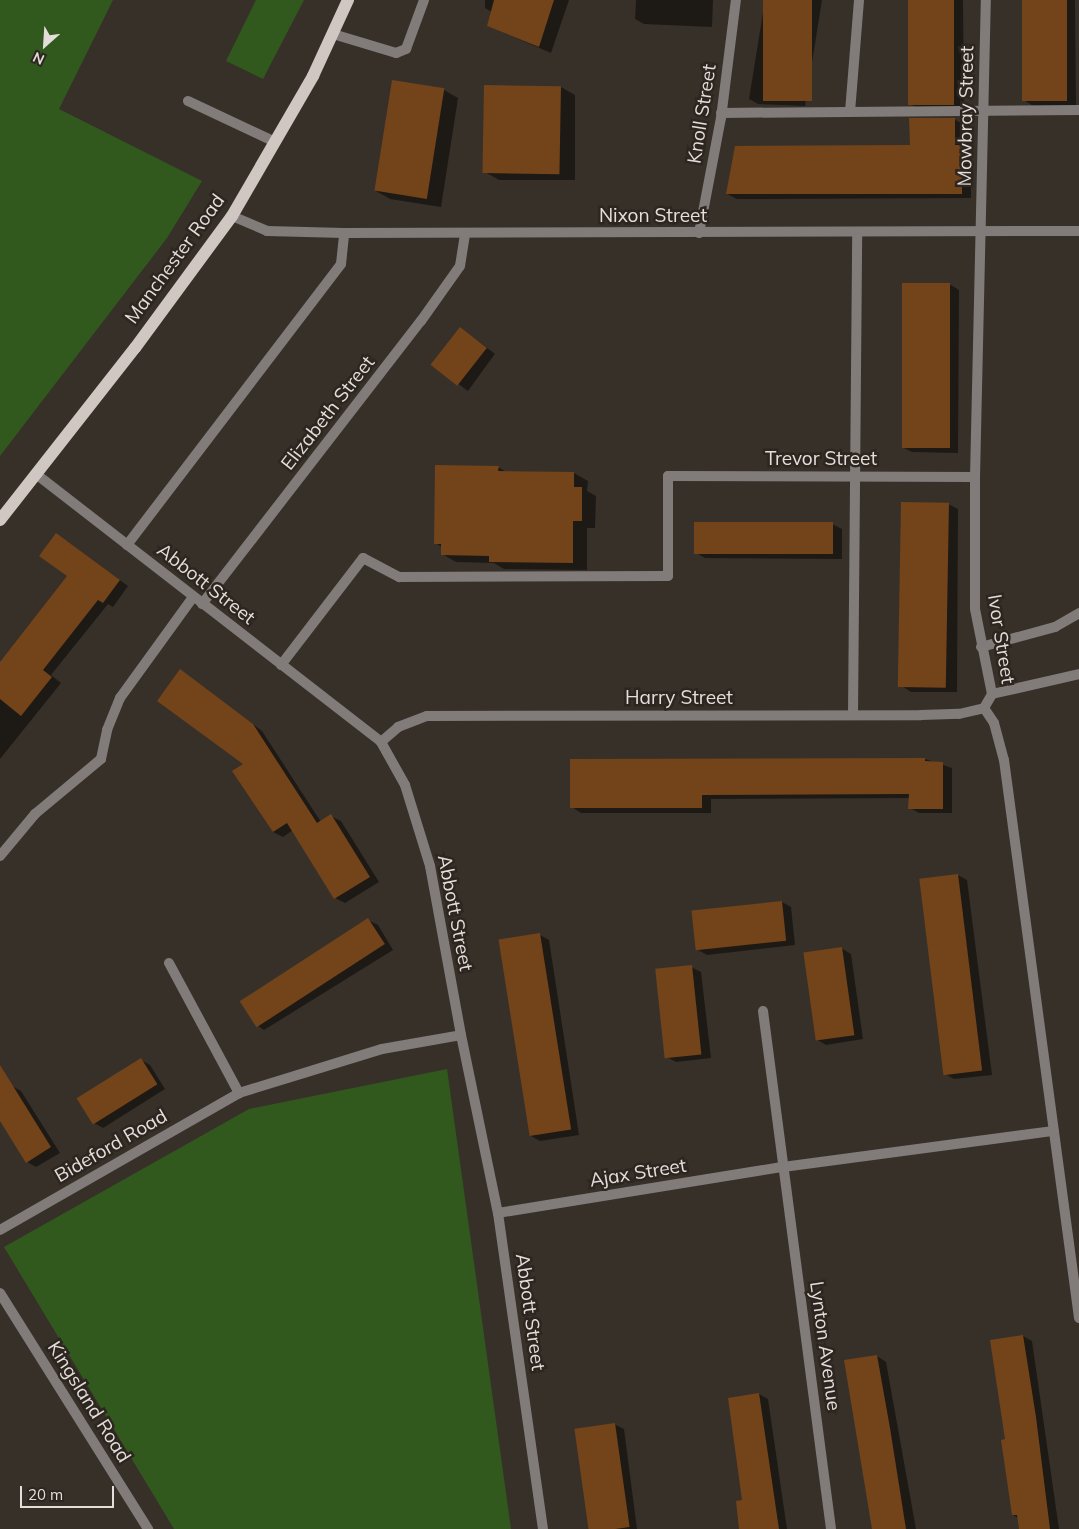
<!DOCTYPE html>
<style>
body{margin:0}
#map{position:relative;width:1079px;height:1529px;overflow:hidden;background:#373029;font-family:Mulish,sans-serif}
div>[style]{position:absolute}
.green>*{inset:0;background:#31591e}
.shadow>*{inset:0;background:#0007;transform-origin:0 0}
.building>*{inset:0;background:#73431a;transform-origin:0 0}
.service>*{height:10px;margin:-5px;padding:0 5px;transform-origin:5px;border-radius:5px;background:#817c7a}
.minor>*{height:10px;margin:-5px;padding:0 5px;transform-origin:5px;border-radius:5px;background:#817c7a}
.primary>*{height:12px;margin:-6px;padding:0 6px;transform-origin:6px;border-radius:6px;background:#d0c6c2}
span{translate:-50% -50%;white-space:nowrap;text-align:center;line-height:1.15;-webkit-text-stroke:5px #2d2620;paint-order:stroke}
.street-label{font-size:19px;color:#e3deda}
.north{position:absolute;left:20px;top:20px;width:50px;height:50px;-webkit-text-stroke:4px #2d2620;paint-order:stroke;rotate:206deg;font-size:14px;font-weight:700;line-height:20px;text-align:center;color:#e3deda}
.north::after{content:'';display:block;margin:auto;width:18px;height:22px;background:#e3deda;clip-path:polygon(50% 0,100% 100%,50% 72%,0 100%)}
.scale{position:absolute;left:20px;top:1486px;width:94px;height:22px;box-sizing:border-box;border:2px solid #e3deda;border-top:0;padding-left:6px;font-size:15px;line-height:18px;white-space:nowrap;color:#e3deda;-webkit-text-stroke:4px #2d2620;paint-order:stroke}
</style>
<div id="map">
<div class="green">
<i style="clip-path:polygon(0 0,113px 0,59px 109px,202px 181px,167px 238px,0 456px)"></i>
<i style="clip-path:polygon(256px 0,304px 0,263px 79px,226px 61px)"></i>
<i style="clip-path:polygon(447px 1069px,511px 1529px,174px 1529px,4px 1247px,249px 1109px)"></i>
</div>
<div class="shadow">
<i style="clip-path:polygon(485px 0,569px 0,551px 53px,488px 26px,492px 12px,485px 8px)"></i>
<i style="clip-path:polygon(636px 0,713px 0,712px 27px,644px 24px,635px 19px)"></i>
<i style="clip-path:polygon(765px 0,822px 0,805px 106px,758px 104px,749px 99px)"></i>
<i style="clip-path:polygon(909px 0,963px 0,964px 109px,919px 109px,910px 104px)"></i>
<i style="clip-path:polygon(1023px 0,1075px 0,1076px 106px,1033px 106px,1024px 100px)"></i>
<i style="clip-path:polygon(485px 87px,561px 87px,575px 95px,575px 180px,499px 180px,485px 172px)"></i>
<i style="clip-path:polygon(444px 90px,458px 98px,441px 207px,390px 199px,376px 191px)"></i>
<i style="clip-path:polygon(954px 119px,964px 125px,964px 147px,971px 151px,971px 198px,737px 199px,727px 194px,911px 146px)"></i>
<i style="clip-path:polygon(949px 284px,959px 290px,958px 453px,912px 452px,902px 447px)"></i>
<i style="left:461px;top:329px;width:42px;height:46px;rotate:36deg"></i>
<i style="clip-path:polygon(498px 467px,508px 473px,574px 473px,588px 481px,587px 491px,596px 496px,595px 528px,587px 528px,587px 570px,504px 569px,494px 563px,456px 562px,442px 554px,442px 547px,435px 543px)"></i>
<i style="clip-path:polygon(948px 504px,958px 509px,957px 692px,911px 692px,902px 686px)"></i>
<i style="clip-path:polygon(832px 524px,842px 529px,842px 559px,705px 558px,696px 553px)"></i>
<i style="clip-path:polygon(65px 540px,128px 586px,113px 607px,108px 604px,51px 675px,61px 683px,0 759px,0 664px,68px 576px)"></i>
<i style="clip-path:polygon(181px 671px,262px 731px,321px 822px,331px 816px,341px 821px,379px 882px,345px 903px,335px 898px,293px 830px,283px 837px,273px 832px,245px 764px)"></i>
<i style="clip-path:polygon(925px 759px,952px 768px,952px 813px,919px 813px,910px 808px,910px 798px,711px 799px,711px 813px,581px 813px,572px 807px,571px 760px)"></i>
<i style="clip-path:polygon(958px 875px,967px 880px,992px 1075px,954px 1079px,945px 1074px)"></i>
<i style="clip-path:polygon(782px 902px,791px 907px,795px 945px,707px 955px,698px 950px)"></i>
<i style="clip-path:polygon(368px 920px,378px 925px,393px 950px,264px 1030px,255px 1024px)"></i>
<i style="clip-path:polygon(540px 935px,549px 940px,579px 1135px,540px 1141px,531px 1136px)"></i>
<i style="clip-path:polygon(841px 948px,851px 954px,863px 1039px,826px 1045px,816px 1039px)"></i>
<i style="clip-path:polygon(691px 967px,701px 972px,711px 1058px,676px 1062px,667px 1057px)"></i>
<i style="clip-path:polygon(141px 1060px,150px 1065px,165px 1089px,103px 1128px,94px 1123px)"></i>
<i style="clip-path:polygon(12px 1086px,21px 1091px,60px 1153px,36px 1167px,27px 1162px,0 1119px,0 1092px)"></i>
<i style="clip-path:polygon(1023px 1336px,1032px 1341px,1059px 1529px,1020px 1529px,1018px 1518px,1013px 1515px,1007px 1440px)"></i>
<i style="clip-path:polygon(877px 1356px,886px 1362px,916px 1529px,874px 1529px)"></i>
<i style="clip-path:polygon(759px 1394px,768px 1399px,787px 1529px,741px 1529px)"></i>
<i style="clip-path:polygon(614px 1424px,624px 1429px,637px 1529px,589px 1529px,576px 1429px)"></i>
</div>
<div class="building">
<i style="clip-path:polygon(494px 0,554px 0,539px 47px,487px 26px)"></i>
<i style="left:763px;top:0;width:49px;height:101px"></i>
<i style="left:908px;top:0;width:46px;height:105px"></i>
<i style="left:1022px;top:0;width:45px;height:101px"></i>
<i style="left:392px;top:80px;width:53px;height:112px;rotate:9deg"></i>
<i style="left:484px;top:85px;width:77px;height:88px;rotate:1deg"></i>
<i style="clip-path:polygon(909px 118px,955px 118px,955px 145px,962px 145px,962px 194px,726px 194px,735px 146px,910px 145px)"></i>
<i style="left:902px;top:283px;width:48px;height:165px"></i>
<i style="left:460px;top:327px;width:34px;height:48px;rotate:38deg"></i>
<i style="clip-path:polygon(435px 465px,499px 466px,498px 471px,574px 472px,574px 487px,582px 487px,582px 521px,573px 521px,573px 563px,489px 562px,489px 556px,441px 555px,441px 544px,434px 544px)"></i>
<i style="left:901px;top:502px;width:48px;height:185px;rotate:1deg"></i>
<i style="left:694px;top:522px;width:139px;height:32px"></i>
<i style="clip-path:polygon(56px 533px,120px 580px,103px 603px,98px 600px,43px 670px,52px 677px,21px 716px,0 699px,0 662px,67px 576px,39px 556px)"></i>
<i style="clip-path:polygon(180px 669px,253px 724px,317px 823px,331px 814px,370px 877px,334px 899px,287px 823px,273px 832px,232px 771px,243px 764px,157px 701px)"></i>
<i style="clip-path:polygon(925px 758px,925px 761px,943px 762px,943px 809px,908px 809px,909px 794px,702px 795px,702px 808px,570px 808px,570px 759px)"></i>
<i style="left:958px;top:874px;width:198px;height:39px;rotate:83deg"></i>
<i style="left:782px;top:901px;width:40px;height:91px;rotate:84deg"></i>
<i style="left:368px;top:918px;width:31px;height:153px;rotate:57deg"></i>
<i style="left:540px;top:933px;width:199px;height:42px;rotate:81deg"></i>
<i style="left:842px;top:947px;width:89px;height:39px;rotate:82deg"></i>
<i style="left:692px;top:965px;width:90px;height:37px;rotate:84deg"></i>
<i style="left:141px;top:1058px;width:31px;height:76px;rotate:58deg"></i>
<i style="clip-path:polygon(0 1065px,51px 1147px,26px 1163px,0 1121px)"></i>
<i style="clip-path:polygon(1023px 1335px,1036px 1417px,1050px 1529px,1019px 1529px,1017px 1515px,1012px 1515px,1001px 1440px,1005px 1439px,990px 1340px)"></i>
<i style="clip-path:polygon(877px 1355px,890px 1428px,906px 1529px,872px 1529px,844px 1360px)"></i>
<i style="clip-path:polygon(759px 1393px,779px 1529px,739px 1529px,736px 1501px,742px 1500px,728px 1398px)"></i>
<i style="left:615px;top:1423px;width:105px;height:41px;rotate:82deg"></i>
</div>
<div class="service">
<i style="left:333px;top:34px;width:66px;rotate:16.8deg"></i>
<i style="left:396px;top:53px;width:11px;rotate:-22deg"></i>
<i style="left:406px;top:49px;width:52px;rotate:-69.8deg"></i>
<i style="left:188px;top:101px;width:96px;rotate:25.2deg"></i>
<i style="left:850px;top:112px;width:112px;rotate:-85.4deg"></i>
<i style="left:721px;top:113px;width:358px;rotate:-0.5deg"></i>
<i style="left:127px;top:545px;width:353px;rotate:-52.7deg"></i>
<i style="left:341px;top:264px;width:31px;rotate:-84deg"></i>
<i style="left:981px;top:647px;width:77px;rotate:-15.1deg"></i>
<i style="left:1055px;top:627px;width:28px;rotate:-30deg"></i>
<i style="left:281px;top:665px;width:135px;rotate:-52.5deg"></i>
<i style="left:363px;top:558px;width:41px;rotate:27.8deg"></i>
<i style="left:399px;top:577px;width:269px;rotate:-0.2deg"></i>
<i style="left:668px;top:576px;width:100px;rotate:-90deg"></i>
<i style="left:853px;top:715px;width:482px;rotate:-89.5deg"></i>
<i style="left:0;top:856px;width:55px;rotate:-50.2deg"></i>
<i style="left:35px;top:814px;width:86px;rotate:-39.8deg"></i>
<i style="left:101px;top:759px;width:30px;rotate:-78deg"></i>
<i style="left:107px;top:730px;width:35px;rotate:-68deg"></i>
<i style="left:120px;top:698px;width:125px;rotate:-54.1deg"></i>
</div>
<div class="minor">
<i style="left:232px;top:216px;width:38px;rotate:23deg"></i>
<i style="left:267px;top:231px;width:77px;rotate:1.5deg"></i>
<i style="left:344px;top:233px;width:735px;rotate:-0.16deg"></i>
<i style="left:699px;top:233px;width:117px;rotate:-79.2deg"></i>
<i style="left:721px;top:118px;width:119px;rotate:-82.8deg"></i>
<i style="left:36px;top:474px;width:437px;rotate:37.8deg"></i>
<i style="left:381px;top:742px;width:49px;rotate:60.8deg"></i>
<i style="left:405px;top:785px;width:85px;rotate:72.8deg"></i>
<i style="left:430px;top:866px;width:172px;rotate:79.6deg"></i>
<i style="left:461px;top:1035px;width:182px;rotate:78.3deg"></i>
<i style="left:498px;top:1213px;width:319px;rotate:81.9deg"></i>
<i style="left:668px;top:476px;width:307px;rotate:0.2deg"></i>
<i style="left:202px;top:604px;width:358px;rotate:-52.3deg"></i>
<i style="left:421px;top:321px;width:67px;rotate:-54.7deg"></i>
<i style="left:460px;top:266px;width:31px;rotate:-81deg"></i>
<i style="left:992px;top:694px;width:89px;rotate:-12.9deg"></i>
<i style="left:984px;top:708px;width:16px;rotate:-60deg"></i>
<i style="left:992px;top:694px;width:87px;rotate:-101.3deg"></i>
<i style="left:975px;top:609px;width:132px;rotate:-90deg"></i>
<i style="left:975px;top:477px;width:477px;rotate:-88.7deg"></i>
<i style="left:984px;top:708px;width:18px;rotate:56deg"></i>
<i style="left:994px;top:723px;width:38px;rotate:75deg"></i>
<i style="left:1004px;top:760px;width:563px;rotate:82.34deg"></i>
<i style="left:381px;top:742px;width:23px;rotate:-41deg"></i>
<i style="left:398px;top:727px;width:31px;rotate:-21deg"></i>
<i style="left:427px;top:716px;width:494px;rotate:-0.1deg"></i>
<i style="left:921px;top:715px;width:38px;rotate:-2deg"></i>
<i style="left:959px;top:714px;width:26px;rotate:-13deg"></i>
<i style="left:169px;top:963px;width:148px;rotate:61.7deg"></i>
<i style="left:763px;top:1011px;width:522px;rotate:82.52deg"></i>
<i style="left:498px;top:1213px;width:289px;rotate:-9.2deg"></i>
<i style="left:783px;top:1167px;width:273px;rotate:-7.6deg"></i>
<i style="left:0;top:1230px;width:275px;rotate:-29.8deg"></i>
<i style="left:239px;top:1093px;width:150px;rotate:-17.1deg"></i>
<i style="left:382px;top:1049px;width:80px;rotate:-10deg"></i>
<i style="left:0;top:1293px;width:279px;rotate:57.9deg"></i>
</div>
<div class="primary">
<i style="left:0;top:520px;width:219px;rotate:-51.9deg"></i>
<i style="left:135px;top:348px;width:164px;rotate:-53.7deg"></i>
<i style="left:232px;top:216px;width:162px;rotate:-59.9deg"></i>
<i style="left:313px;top:76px;width:84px;rotate:-65.3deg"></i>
</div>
<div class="street-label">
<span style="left:702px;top:114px;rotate:-81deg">Knoll Street</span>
<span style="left:966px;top:116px;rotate:-89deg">Mowbray Street</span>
<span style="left:653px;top:216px">Nixon Street</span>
<span style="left:175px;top:259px;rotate:-54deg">Manchester Road</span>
<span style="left:328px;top:413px;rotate:-52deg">Elizabeth Street</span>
<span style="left:821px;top:459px">Trevor Street</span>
<span style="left:206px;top:584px;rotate:38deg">Abbott Street</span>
<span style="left:1001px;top:639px;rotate:81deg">Ivor Street</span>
<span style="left:679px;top:698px">Harry Street</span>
<span style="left:455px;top:913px;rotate:79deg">Abbott Street</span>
<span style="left:111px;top:1146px;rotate:-30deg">Bideford Road</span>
<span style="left:638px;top:1173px;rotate:-9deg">Ajax Street</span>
<span style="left:530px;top:1312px;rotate:82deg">Abbott Street</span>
<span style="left:825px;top:1346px;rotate:82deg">Lynton Avenue</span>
<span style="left:89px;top:1402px;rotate:58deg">Kingsland Road</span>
</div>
<div class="north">N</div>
<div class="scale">20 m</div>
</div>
